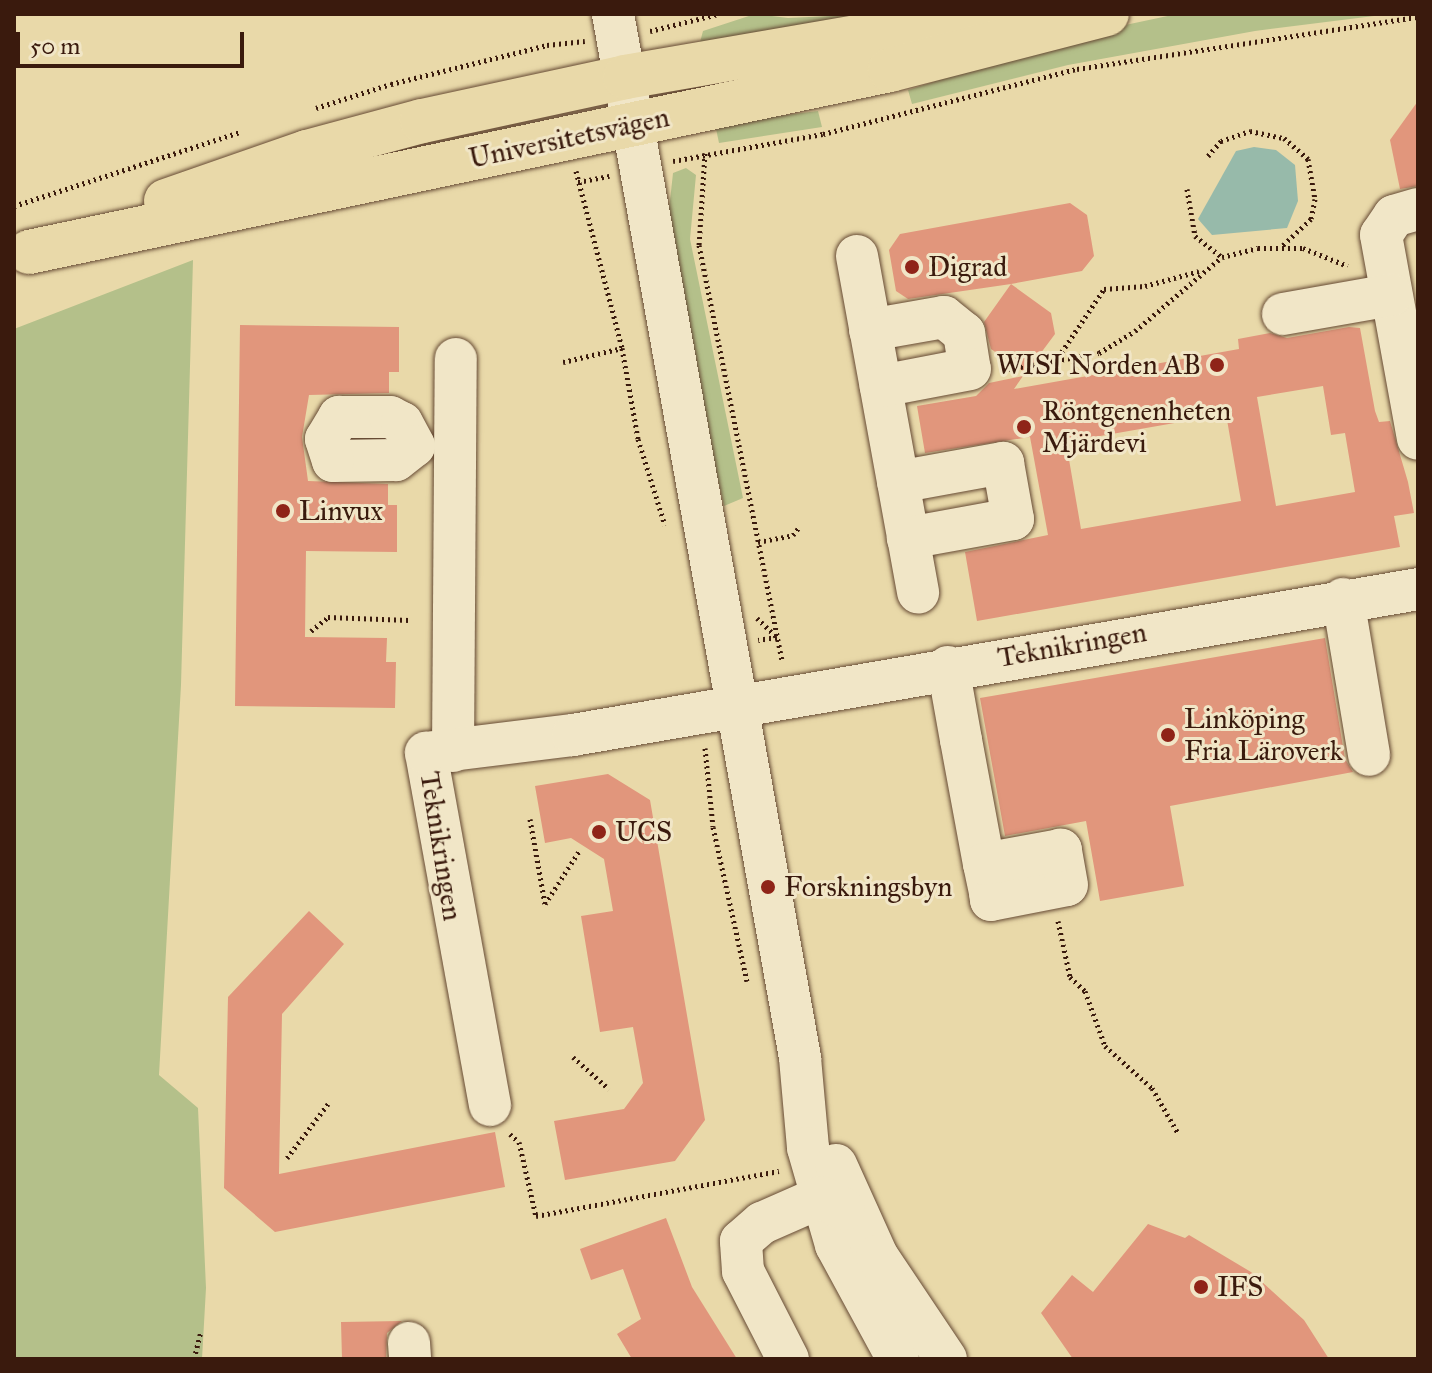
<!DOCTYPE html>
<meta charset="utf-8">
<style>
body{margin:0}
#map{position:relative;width:1432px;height:1373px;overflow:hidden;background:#e9d9a9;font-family:"IM FELL Great Primer",serif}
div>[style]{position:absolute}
.green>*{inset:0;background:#b4c08a}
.water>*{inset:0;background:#97baaa}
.building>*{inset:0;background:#e1967c}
.path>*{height:5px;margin-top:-2.5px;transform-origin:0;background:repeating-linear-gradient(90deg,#3a1a0d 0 2px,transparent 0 6px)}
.roads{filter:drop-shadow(0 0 2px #664a34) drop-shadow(0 0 2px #664a34)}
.minor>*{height:42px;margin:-21px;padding:0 21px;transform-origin:21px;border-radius:21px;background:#f1e6c7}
.major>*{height:44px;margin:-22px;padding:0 22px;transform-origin:22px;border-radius:22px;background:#e9d9a9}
.dots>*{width:22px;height:22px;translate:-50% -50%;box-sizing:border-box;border:4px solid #f1e6c7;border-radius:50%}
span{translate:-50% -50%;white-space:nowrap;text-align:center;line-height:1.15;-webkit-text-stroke:6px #f1e6c7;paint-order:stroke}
.street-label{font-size:28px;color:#3a1a0d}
.poi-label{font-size:28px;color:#3a1a0d}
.left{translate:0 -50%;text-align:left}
.right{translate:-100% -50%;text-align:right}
.frame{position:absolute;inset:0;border:16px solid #3a1a0d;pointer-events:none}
.scale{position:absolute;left:16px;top:32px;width:228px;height:36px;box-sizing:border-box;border:4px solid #3a1a0d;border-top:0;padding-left:10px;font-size:24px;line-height:28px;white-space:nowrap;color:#3a1a0d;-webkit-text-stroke:6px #f1e6c7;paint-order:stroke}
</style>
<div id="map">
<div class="green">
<i style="clip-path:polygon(755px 14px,788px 18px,872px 14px,699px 46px,703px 31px)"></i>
<i style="clip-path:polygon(1177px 14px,1390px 14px,1255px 31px,1068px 65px,912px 104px,908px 90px,1083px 34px)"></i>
<i style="clip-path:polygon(818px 111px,822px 127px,719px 143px,715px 124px)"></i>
<i style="clip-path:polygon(686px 168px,696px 175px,690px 239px,743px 498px,724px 506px,696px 386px,669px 210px,673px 173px)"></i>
<i style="clip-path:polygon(193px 260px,181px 685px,159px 1075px,198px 1108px,206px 1288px,202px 1359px,14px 1359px,14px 329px)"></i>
</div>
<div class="water">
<i style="clip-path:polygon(1254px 147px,1276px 150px,1295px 165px,1298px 201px,1287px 228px,1212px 235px,1198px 219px,1236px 151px)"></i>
</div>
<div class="building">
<i style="clip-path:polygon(1418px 101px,1418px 186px,1400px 189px,1390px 140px)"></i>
<i style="clip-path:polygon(1070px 203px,1087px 215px,1094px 256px,1082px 271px,1011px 284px,1051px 313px,1055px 334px,1026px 373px,991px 349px,984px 322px,1011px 284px,908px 299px,896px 291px,889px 250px,900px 234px)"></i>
<i style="clip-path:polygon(240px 325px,399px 327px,399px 372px,389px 372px,389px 393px,309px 395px,302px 437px,308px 481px,388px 484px,388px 505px,397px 505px,397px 552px,306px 551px,305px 637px,387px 638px,386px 662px,396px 662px,395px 708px,235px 706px)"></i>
<i style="clip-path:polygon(evenodd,1349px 327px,1360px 328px,1375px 411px,1379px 422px,1390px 421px,1408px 482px,1414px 513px,1394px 516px,1400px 547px,977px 621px,965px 552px,1048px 535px,1030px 437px,925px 453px,917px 406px,976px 396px,989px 383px,1023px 376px,1014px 389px,1239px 349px,1238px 339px,1270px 333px,1287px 338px,1349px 327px,1323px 386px,1331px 435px,1345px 433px,1355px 492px,1276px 506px,1257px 397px,1323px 386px,1349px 327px,1226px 414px,1241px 501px,1081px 529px,1066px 442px,1226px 414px)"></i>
<i style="clip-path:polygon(1325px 638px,1345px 759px,1353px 772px,1170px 806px,1184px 886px,1100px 901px,1086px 821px,1005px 836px,980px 698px)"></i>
<i style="clip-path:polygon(608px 774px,650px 800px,705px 1120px,675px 1161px,565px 1180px,554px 1121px,624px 1109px,643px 1083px,633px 1027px,600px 1032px,581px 916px,613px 911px,604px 859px,571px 838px,545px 843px,535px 786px)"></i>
<i style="clip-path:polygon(309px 911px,344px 944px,282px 1014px,279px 1174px,495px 1132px,505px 1187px,275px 1232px,224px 1188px,228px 997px)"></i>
<i style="clip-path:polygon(666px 1218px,692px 1287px,737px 1359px,632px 1359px,617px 1334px,641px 1319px,623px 1269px,591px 1280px,580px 1249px)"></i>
<i style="clip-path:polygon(1148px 1224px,1185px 1238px,1189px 1235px,1251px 1272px,1304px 1320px,1329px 1359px,1073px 1359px,1041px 1313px,1072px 1275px,1093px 1292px)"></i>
<i style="clip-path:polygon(402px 1321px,387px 1333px,386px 1359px,342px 1359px,341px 1322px)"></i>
</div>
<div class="path">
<i style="left:650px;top:31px;width:70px;rotate:-14deg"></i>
<i style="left:316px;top:108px;width:79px;rotate:-17.7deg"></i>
<i style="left:391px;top:84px;width:161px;rotate:-14deg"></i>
<i style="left:547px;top:45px;width:38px;rotate:-6deg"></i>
<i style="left:705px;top:153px;width:92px;rotate:93.7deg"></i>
<i style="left:699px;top:245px;width:425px;rotate:78.7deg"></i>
<i style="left:1208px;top:156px;width:20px;rotate:-49deg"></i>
<i style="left:1221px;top:141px;width:31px;rotate:-19deg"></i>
<i style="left:1250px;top:131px;width:35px;rotate:12deg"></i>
<i style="left:1284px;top:138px;width:32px;rotate:41deg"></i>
<i style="left:1308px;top:159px;width:41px;rotate:80.1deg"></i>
<i style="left:1315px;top:199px;width:20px;rotate:101deg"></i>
<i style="left:1311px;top:219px;width:40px;rotate:137deg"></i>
<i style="left:673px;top:161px;width:152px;rotate:-10.2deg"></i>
<i style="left:823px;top:134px;width:262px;rotate:-14.4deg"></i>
<i style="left:1077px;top:69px;width:345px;rotate:-8.7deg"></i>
<i style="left:576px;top:171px;width:183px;rotate:75.4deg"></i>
<i style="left:622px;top:348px;width:92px;rotate:80deg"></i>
<i style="left:638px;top:439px;width:90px;rotate:72.6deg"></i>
<i style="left:578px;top:182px;width:32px;rotate:-11deg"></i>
<i style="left:1187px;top:189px;width:48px;rotate:80.3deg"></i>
<i style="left:1195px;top:236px;width:34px;rotate:38deg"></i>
<i style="left:14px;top:206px;width:239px;rotate:-18.1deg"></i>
<i style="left:563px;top:362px;width:61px;rotate:-13.3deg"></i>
<i style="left:1055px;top:362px;width:88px;rotate:-56.1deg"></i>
<i style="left:1104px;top:289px;width:41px;rotate:-4.2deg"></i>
<i style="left:1145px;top:286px;width:56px;rotate:-15.5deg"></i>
<i style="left:1003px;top:370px;width:97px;rotate:-10deg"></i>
<i style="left:1099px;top:353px;width:42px;rotate:-31.4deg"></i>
<i style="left:1135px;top:331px;width:114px;rotate:-40.4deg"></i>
<i style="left:1222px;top:257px;width:37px;rotate:-14deg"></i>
<i style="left:1258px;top:248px;width:45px"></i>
<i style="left:1303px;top:248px;width:48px;rotate:21.8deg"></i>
<i style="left:758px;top:542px;width:36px;rotate:-11deg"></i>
<i style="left:793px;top:535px;width:11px;rotate:-52deg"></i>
<i style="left:757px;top:618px;width:28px;rotate:44deg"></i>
<i style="left:777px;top:637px;width:19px;rotate:171deg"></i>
<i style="left:311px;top:631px;width:22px;rotate:-39deg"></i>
<i style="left:328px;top:617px;width:81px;rotate:2.1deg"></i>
<i style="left:705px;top:748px;width:79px;rotate:84.2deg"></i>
<i style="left:713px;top:827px;width:158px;rotate:77.6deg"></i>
<i style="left:530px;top:819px;width:86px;rotate:80deg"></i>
<i style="left:545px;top:904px;width:64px;rotate:-57.1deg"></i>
<i style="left:1058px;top:921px;width:57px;rotate:77.9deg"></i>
<i style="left:1070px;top:977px;width:21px;rotate:43deg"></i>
<i style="left:1085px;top:991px;width:59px;rotate:70deg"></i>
<i style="left:1105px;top:1046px;width:63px;rotate:41.8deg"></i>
<i style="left:1152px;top:1088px;width:52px;rotate:60deg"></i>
<i style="left:573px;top:1057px;width:48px;rotate:41.6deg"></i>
<i style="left:510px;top:1134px;width:12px;rotate:42deg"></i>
<i style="left:519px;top:1142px;width:76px;rotate:77.1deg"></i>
<i style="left:536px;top:1216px;width:247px;rotate:-10.5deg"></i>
<i style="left:287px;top:1158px;width:68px;rotate:-52.8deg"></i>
<i style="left:194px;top:1359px;width:29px;rotate:-76deg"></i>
</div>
<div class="roads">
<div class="minor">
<i style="left:613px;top:14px;width:1061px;rotate:79.84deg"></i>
<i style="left:800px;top:1058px;width:90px;rotate:84.9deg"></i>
<i style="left:808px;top:1148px;width:101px;rotate:73.9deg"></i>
<i style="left:836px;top:1245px;width:130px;rotate:61.5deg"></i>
<i style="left:1418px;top:209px;width:25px;rotate:164deg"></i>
<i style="left:1394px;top:216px;width:23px;rotate:124deg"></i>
<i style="left:1381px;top:235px;width:207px;rotate:79.7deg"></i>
<i style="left:857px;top:256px;width:342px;rotate:79.7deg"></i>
<i style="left:1283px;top:314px;width:110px;rotate:-10deg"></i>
<i style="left:870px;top:330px;width:75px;rotate:-10deg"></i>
<i style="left:944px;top:317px;width:26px;rotate:39deg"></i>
<i style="left:964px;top:333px;width:36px;rotate:81deg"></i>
<i style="left:970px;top:369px;width:91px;rotate:169.2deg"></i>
<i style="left:339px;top:417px;width:51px"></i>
<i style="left:390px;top:417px;width:13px;rotate:27deg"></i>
<i style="left:402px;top:423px;width:26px;rotate:62deg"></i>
<i style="left:414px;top:446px;width:23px;rotate:142deg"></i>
<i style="left:396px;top:460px;width:63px;rotate:179.1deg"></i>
<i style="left:333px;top:461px;width:23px;rotate:-108deg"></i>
<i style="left:326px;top:439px;width:26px;rotate:-59deg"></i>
<i style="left:898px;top:482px;width:107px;rotate:-10.3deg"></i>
<i style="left:1003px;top:463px;width:57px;rotate:79.9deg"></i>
<i style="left:1013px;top:519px;width:107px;rotate:169.7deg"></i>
<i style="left:1343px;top:599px;width:158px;rotate:80.5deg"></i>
<i style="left:948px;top:667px;width:74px;rotate:79.9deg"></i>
<i style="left:961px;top:740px;width:126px;rotate:79.5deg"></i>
<i style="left:984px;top:864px;width:30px;rotate:78deg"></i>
<i style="left:990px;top:893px;width:7px;rotate:82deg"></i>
<i style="left:991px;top:900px;width:77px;rotate:-11.2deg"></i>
<i style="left:1067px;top:885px;width:36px;rotate:-100deg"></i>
<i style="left:1061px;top:850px;width:78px;rotate:169.7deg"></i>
<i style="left:453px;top:751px;width:392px;rotate:-89.6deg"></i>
<i style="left:490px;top:1105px;width:358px;rotate:-100.3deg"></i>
<i style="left:426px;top:753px;width:148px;rotate:-7deg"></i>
<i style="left:573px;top:735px;width:858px;rotate:-9.8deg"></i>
<i style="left:836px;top:1165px;width:100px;rotate:65.7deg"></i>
<i style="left:877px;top:1256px;width:124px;rotate:56.2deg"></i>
<i style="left:409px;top:1343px;width:16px;rotate:86deg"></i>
<i style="left:788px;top:1359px;width:99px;rotate:-117.1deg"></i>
<i style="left:743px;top:1271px;width:30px;rotate:-94deg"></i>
<i style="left:741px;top:1241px;width:28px;rotate:-41deg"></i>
<i style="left:762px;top:1223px;width:64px;rotate:-23.8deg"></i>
<i style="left:821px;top:1197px;width:26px;rotate:28deg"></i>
</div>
<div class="major">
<i style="left:166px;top:201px;width:149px;rotate:-19.2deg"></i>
<i style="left:307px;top:152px;width:119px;rotate:-15.1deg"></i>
<i style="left:422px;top:121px;width:208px;rotate:-12.2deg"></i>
<i style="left:625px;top:77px;width:371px;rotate:-9.8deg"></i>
<i style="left:29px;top:252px;width:880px;rotate:-11.94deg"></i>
<i style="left:890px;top:70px;width:224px;rotate:-14.5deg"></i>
</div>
</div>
<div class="dots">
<i style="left:912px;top:267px;background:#8f2418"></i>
<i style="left:1217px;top:365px;background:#8f2418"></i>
<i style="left:1024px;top:427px;background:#8f2418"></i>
<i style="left:283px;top:511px;background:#8f2418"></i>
<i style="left:1168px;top:735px;background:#8f2418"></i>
<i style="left:599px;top:832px;background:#8f2418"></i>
<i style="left:768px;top:887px;background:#8f2418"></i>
<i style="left:1201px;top:1287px;background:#8f2418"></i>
</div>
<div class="street-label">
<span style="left:569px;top:138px;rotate:-12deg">Universitetsvägen</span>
<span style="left:1072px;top:645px;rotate:-10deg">Teknikringen</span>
<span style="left:441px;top:846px;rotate:81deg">Teknikringen</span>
</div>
<div class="poi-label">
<span class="left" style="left:928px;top:267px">Digrad</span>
<span class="right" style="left:1201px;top:365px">WISI Norden AB</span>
<span class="left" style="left:1042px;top:427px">Röntgenenheten<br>Mjärdevi</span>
<span class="left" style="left:299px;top:511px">Linvux</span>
<span class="left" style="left:1184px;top:735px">Linköping<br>Fria Läroverk</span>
<span class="left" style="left:615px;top:832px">UCS</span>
<span class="left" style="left:784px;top:887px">Forskningsbyn</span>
<span class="left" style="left:1217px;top:1287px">IFS</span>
</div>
<div class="frame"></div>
<div class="scale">50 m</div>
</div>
